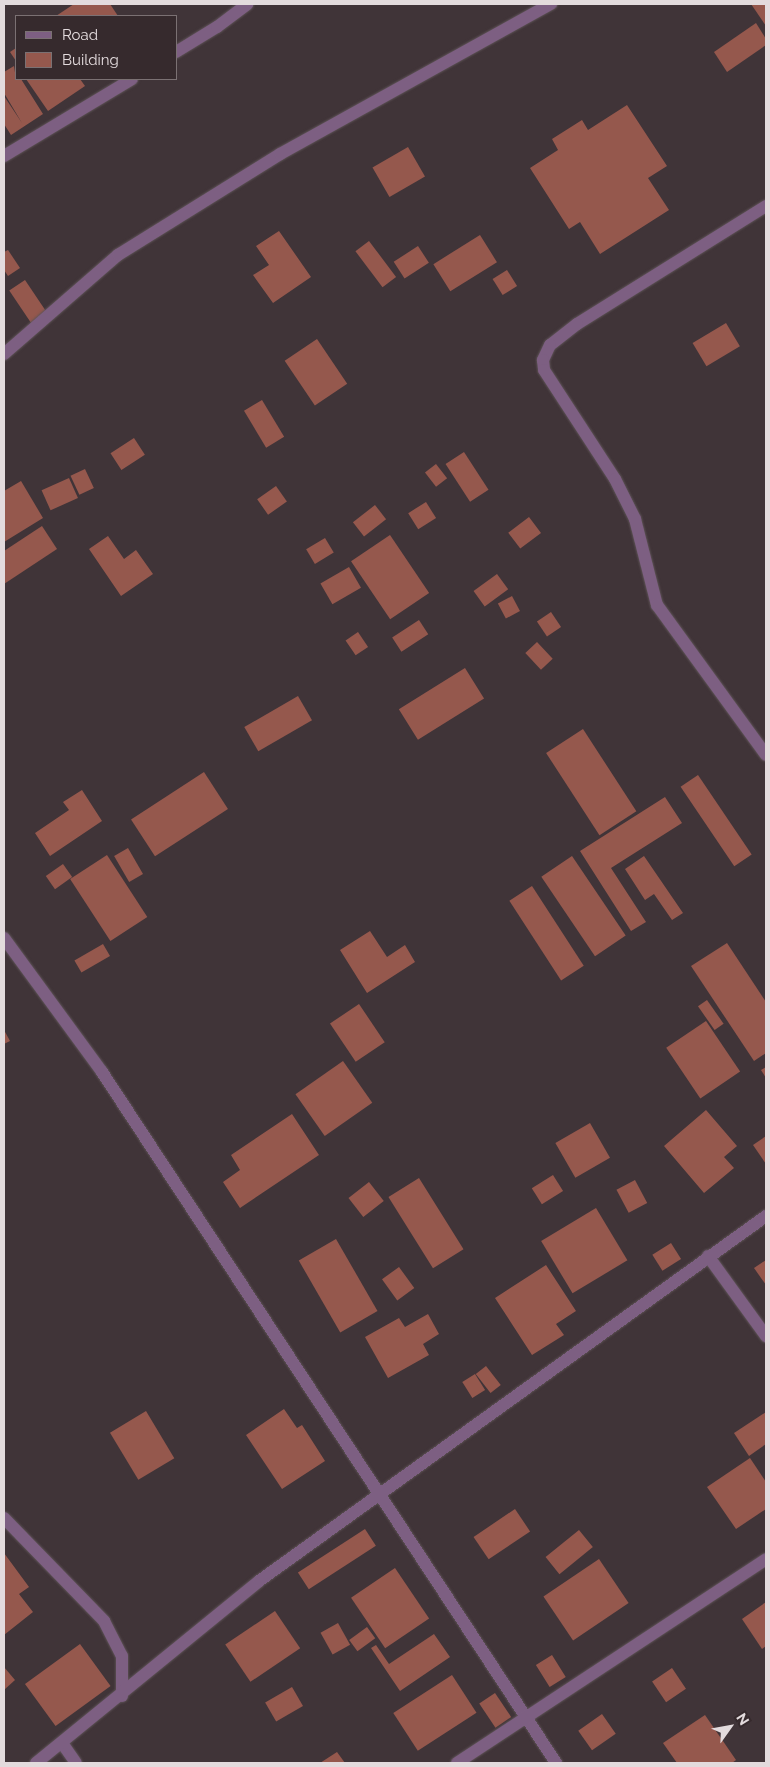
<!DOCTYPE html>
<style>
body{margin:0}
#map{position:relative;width:770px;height:1767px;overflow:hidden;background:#403438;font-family:Raleway,sans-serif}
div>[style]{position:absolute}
.building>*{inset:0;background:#95584d;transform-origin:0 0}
.roads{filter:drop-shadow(0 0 1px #5d5256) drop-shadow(0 0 1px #5d5256)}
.street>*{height:12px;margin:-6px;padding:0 6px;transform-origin:6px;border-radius:6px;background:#7d5f82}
span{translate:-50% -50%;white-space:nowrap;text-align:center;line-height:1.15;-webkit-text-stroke:4.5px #362a2d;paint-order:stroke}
.frame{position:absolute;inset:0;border:5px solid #e3dbdd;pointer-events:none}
.legend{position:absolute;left:15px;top:15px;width:162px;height:65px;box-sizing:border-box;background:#362a2d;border:1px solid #7b7173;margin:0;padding:6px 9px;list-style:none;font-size:15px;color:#e3dbdd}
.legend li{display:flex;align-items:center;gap:10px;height:25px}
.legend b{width:25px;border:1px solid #7b7173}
.north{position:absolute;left:705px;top:1702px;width:50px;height:50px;-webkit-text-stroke:4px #362a2d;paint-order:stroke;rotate:58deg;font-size:14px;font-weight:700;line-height:20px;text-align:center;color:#e3dbdd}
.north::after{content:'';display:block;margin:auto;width:18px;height:22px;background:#e3dbdd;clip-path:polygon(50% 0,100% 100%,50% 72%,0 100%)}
</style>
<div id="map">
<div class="building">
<i style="clip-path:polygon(74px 4px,110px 4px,118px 16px,56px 16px)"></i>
<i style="clip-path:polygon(751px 4px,766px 4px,766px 26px)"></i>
<i style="clip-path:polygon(756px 23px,766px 39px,766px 45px,727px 72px,714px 52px)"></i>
<i style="clip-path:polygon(16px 48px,16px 61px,10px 52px)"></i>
<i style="clip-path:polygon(14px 66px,16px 79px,21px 79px,43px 114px,11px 135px,4px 124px,4px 96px,22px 123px,4px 93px,4px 72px)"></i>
<i style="clip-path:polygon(26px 79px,80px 79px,85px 86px,48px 111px)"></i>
<i style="clip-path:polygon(627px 105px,667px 166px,648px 178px,669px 210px,600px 254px,580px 222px,569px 229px,530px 168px,558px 150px,552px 139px,582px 120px,588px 130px)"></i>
<i style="left:408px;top:147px;width:34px;height:41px;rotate:60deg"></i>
<i style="clip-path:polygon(279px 231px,311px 277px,273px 303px,253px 275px,269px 265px,256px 246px)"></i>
<i style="left:480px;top:235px;width:32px;height:55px;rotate:58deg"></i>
<i style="left:369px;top:241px;width:45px;height:17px;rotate:53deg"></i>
<i style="left:418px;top:246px;width:20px;height:29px;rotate:57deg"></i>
<i style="clip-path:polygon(8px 250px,20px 268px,8px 276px,4px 270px,4px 252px)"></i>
<i style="left:507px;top:270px;width:19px;height:17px;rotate:58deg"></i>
<i style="left:25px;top:280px;width:40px;height:19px;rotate:56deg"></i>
<i style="left:726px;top:323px;width:27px;height:39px;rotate:59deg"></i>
<i style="left:317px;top:339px;width:54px;height:39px;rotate:56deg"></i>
<i style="left:262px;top:400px;width:43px;height:21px;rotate:59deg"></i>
<i style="left:134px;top:438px;width:20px;height:28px;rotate:57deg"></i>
<i style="left:464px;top:452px;width:45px;height:22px;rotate:57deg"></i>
<i style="left:436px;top:464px;width:18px;height:14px;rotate:52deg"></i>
<i style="left:85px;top:469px;width:21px;height:16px;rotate:65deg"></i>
<i style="left:69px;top:478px;width:22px;height:30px;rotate:66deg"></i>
<i style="clip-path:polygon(21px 481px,43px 518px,4px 542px,4px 491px)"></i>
<i style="left:276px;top:486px;width:19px;height:23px;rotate:55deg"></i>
<i style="left:426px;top:502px;width:19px;height:21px;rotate:58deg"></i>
<i style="left:375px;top:505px;width:18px;height:28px;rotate:52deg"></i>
<i style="left:529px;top:517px;width:20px;height:26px;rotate:53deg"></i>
<i style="clip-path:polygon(42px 526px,57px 549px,4px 584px,4px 551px)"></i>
<i style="left:390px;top:535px;width:70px;height:47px;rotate:56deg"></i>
<i style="clip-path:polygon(108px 536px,124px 559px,136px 550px,153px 574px,121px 596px,89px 549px)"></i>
<i style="left:325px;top:538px;width:17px;height:22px;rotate:59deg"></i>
<i style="left:349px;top:567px;width:24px;height:33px;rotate:60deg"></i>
<i style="left:497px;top:574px;width:19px;height:29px;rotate:54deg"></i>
<i style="left:512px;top:596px;width:17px;height:16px;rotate:62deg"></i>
<i style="left:551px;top:612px;width:18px;height:17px;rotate:56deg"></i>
<i style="left:419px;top:620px;width:17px;height:32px;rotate:57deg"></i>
<i style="left:358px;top:632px;width:18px;height:15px;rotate:56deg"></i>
<i style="left:537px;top:642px;width:23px;height:16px;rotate:47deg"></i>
<i style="left:465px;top:668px;width:36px;height:78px;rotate:58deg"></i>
<i style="left:298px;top:696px;width:28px;height:62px;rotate:60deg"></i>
<i style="left:583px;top:729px;width:98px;height:44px;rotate:57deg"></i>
<i style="left:204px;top:772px;width:44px;height:87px;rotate:57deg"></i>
<i style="left:698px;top:775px;width:96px;height:21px;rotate:56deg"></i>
<i style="clip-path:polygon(82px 790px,102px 821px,50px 856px,35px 833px,69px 810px,63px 802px)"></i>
<i style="clip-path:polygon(665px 797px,682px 823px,611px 868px,646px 922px,631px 931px,580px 851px)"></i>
<i style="left:128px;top:848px;width:30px;height:16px;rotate:60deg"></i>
<i style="left:107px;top:855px;width:74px;height:44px;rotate:57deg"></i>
<i style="left:572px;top:856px;width:96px;height:37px;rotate:56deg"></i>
<i style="clip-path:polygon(644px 856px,683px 913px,672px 920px,654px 894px,645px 900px,625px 869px)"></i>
<i style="left:63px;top:864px;width:16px;height:21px;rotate:55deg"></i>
<i style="left:532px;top:886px;width:95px;height:27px;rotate:57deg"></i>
<i style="clip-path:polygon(370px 931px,387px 957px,405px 945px,415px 962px,367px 993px,340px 950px)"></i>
<i style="clip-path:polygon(727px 943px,766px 1002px,766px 1053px,754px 1061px,691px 966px)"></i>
<i style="left:103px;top:944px;width:14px;height:33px;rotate:60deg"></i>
<i style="left:707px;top:1000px;width:29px;height:11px;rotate:55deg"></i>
<i style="left:359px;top:1004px;width:46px;height:35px;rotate:56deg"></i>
<i style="left:706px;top:1021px;width:61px;height:48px;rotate:56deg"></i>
<i style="clip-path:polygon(4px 1030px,10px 1041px,4px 1044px)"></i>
<i style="left:343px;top:1061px;width:51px;height:58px;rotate:55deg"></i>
<i style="clip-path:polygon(766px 1067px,766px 1078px,761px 1070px)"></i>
<i style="clip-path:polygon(706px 1110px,737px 1146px,724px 1157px,734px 1168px,704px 1193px,664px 1146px)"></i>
<i style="clip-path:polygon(292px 1114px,319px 1155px,240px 1208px,223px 1182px,240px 1170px,231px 1155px)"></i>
<i style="left:590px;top:1123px;width:40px;height:40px;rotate:60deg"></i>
<i style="clip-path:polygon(766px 1136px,766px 1164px,753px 1145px)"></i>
<i style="left:553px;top:1175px;width:19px;height:25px;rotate:58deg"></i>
<i style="left:419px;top:1178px;width:84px;height:36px;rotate:58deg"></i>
<i style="left:635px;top:1180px;width:26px;height:21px;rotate:62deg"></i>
<i style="left:369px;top:1182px;width:24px;height:26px;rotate:52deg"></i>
<i style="left:596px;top:1208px;width:61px;height:64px;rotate:59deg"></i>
<i style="left:336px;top:1239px;width:83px;height:43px;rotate:60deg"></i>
<i style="left:671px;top:1243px;width:19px;height:22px;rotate:58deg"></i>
<i style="clip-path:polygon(766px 1260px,766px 1285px,754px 1268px)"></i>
<i style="clip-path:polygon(546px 1265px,576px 1311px,556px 1324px,564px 1335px,532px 1355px,495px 1298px)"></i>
<i style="left:399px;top:1267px;width:26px;height:21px;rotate:54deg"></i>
<i style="clip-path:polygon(428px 1314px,439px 1334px,423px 1344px,429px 1355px,388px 1378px,365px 1337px,399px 1318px,405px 1327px)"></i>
<i style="left:486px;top:1366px;width:24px;height:13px;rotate:52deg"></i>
<i style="left:475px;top:1374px;width:19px;height:15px;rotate:58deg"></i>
<i style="clip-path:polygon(284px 1409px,297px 1428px,302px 1425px,325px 1461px,282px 1489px,246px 1435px)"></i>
<i style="left:146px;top:1411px;width:55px;height:42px;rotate:59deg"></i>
<i style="clip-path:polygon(766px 1412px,766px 1444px,749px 1456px,734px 1433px)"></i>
<i style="clip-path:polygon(750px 1458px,766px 1482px,766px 1509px,736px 1529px,707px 1487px)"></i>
<i style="left:515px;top:1509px;width:27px;height:50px;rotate:56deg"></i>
<i style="left:365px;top:1529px;width:20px;height:80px;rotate:57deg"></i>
<i style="left:579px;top:1530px;width:22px;height:43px;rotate:51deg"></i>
<i style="clip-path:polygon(4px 1553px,29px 1587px,19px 1594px,33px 1612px,4px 1635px)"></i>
<i style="left:599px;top:1559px;width:53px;height:67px;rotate:56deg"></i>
<i style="left:395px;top:1568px;width:61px;height:53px;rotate:56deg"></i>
<i style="clip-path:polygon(766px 1602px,766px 1646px,762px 1649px,742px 1619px)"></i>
<i style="left:275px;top:1611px;width:45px;height:60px;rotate:56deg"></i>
<i style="left:338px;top:1623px;width:25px;height:20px;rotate:61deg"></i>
<i style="left:367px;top:1627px;width:14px;height:22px;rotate:54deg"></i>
<i style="clip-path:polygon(434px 1634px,450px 1657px,400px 1691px,371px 1648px,376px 1645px,389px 1664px)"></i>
<i style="left:80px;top:1644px;width:52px;height:68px;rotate:54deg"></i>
<i style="left:552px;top:1655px;width:26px;height:19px;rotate:58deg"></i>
<i style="clip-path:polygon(4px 1667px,15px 1680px,4px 1690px)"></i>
<i style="left:672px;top:1668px;width:25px;height:24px;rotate:56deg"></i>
<i style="left:452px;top:1675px;width:45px;height:70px;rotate:57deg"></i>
<i style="left:292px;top:1687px;width:22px;height:31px;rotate:60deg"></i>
<i style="left:495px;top:1693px;width:29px;height:19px;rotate:56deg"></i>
<i style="left:602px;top:1714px;width:24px;height:29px;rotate:55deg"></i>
<i style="clip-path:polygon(705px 1715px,736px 1760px,732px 1763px,677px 1763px,663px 1743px)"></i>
<i style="clip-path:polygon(337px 1752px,345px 1763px,320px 1763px)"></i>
</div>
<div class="roads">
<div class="street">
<i style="left:176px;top:52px;width:48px;rotate:-31.4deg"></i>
<i style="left:217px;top:27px;width:38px;rotate:-37deg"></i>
<i style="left:4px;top:156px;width:149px;rotate:-31deg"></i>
<i style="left:766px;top:206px;width:223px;rotate:148deg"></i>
<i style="left:577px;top:324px;width:34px;rotate:142deg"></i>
<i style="left:550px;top:345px;width:17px;rotate:115deg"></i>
<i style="left:543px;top:360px;width:10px;rotate:84deg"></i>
<i style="left:544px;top:370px;width:130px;rotate:56.9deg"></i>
<i style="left:615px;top:479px;width:45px;rotate:63.4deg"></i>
<i style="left:635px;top:519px;width:89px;rotate:75.7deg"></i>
<i style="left:657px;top:605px;width:185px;rotate:54deg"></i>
<i style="left:4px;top:354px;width:151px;rotate:-41deg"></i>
<i style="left:118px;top:255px;width:191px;rotate:-31.9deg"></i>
<i style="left:280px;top:154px;width:310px;rotate:-29deg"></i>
<i style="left:4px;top:938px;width:166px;rotate:53.8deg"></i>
<i style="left:102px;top:1072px;width:827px;rotate:56.69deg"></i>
<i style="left:708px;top:1256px;width:99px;rotate:54.1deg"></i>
<i style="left:4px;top:1518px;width:144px;rotate:45.8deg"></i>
<i style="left:104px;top:1621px;width:39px;rotate:63deg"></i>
<i style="left:122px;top:1656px;width:40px;rotate:90deg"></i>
<i style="left:62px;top:1743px;width:24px;rotate:55deg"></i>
<i style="left:36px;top:1763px;width:288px;rotate:-39.2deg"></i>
<i style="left:259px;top:1581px;width:625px;rotate:-35.75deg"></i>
<i style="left:457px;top:1763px;width:370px;rotate:-33.4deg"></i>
</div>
</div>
<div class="frame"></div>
<ul class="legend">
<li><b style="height:6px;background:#7d5f82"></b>Road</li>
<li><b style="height:14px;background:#95584d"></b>Building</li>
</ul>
<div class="north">N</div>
</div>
